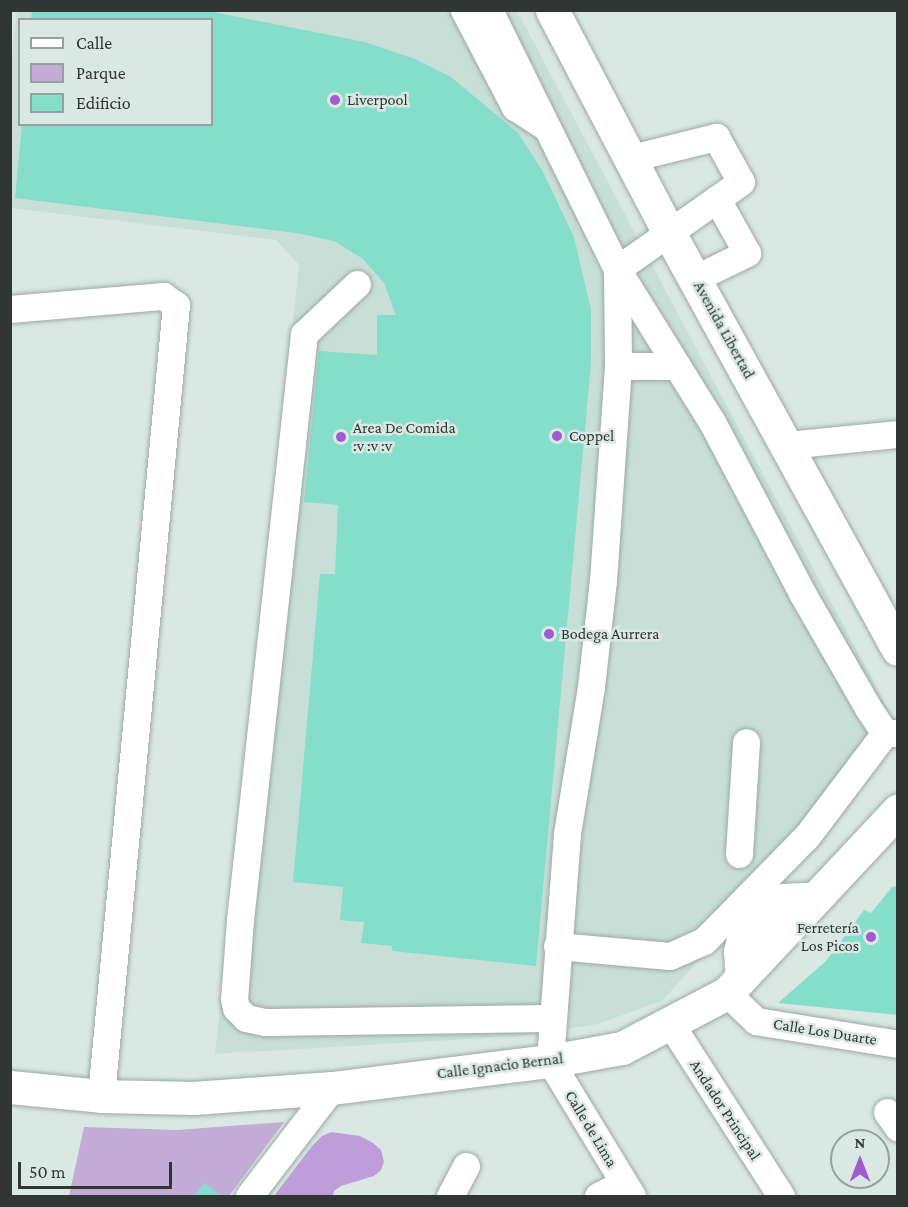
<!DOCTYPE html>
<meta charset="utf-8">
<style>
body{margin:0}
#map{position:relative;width:908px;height:1207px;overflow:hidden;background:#dae8e4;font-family:"Crimson Pro",serif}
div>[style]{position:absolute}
.built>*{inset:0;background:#c8dfd8}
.green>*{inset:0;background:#c3acd5}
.forest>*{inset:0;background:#bf9dd9}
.building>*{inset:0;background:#85dec9}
.roads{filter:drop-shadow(0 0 2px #9ca9a6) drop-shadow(0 0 2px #9ca9a6)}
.minor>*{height:27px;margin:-13.5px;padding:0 13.5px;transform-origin:13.5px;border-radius:13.5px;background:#fff}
.major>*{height:33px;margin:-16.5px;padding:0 16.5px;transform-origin:16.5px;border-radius:16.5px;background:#fff}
.dots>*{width:16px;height:16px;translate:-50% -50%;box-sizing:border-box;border:3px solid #dae8e4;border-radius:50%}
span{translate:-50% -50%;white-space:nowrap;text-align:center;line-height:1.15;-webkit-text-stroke:5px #dae8e4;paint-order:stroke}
.poi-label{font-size:16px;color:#303634}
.left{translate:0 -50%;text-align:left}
.right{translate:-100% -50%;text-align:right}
.street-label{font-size:16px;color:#303634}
.frame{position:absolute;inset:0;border:12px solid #303634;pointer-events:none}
.legend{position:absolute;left:18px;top:18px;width:195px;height:108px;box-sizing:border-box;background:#dae8e4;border:2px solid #96a19e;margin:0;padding:8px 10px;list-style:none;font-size:18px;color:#303634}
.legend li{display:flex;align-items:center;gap:12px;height:30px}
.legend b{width:30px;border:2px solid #96a19e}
.north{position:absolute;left:830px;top:1129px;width:60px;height:60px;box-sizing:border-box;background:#dae8e4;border:2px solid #96a19e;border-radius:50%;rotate:0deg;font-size:16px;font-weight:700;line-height:24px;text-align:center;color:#303634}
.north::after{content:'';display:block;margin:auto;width:21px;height:27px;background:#a15acf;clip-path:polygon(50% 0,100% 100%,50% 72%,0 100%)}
.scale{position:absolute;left:18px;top:1162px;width:154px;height:27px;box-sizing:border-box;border:3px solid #303634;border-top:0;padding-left:8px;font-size:18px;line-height:21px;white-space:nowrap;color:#303634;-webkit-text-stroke:4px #dae8e4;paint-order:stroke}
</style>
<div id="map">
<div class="built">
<i style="clip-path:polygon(evenodd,17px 11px,517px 11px,897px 726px,897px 740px,662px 1001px,598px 1024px,520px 1036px,215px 1054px,299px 265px,276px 240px,11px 208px,10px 73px,17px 11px,20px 20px,212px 20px,212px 124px,20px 124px,20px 20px)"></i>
</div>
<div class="green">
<i style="clip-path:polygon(284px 1122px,229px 1196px,69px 1196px,84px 1127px,177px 1130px)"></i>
</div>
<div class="forest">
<i style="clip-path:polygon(331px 1132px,360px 1136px,373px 1143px,381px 1150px,384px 1162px,381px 1170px,374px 1176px,341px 1186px,334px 1191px,333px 1196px,274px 1196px,312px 1146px,322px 1136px)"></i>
</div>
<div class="building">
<i style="clip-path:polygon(32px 10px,203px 10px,365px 42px,415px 59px,451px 77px,518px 133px,542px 170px,574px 237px,591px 310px,591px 363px,536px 966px,392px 951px,392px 946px,361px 943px,364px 922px,340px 920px,343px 887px,293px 882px,320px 574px,335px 574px,338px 505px,304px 502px,319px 351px,377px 355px,377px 315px,396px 315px,384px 283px,363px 259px,334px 241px,296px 233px,15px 198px,22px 124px,212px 124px,212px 20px,31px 20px)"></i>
<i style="clip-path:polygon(898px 886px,898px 1015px,778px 1003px,826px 961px,864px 910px,871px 913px,892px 887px)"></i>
<i style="clip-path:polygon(204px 1183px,218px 1193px,215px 1196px,194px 1196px)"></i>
</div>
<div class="roads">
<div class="minor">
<i style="left:464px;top:10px;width:110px;rotate:62.3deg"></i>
<i style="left:515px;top:107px;width:37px;rotate:33deg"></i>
<i style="left:489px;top:10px;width:289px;rotate:63.7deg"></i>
<i style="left:617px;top:269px;width:180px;rotate:58.2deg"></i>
<i style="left:712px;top:422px;width:193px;rotate:62.2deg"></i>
<i style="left:802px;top:593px;width:133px;rotate:60.1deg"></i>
<i style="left:868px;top:708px;width:30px;rotate:56deg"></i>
<i style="left:885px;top:733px;width:13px"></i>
<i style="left:631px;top:158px;width:88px;rotate:-13.9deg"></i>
<i style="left:716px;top:137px;width:51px;rotate:60.9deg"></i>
<i style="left:741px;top:182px;width:151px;rotate:144.9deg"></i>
<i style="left:617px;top:269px;width:97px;rotate:89.4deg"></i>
<i style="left:618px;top:366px;width:215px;rotate:94deg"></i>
<i style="left:603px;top:580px;width:108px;rotate:96.4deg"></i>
<i style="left:591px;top:687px;width:149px;rotate:99.3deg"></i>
<i style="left:567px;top:834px;width:228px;rotate:94.3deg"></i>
<i style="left:550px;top:1061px;width:158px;rotate:58.7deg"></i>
<i style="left:696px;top:278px;width:57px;rotate:-26.1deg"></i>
<i style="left:747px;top:253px;width:62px;rotate:-119.1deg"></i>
<i style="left:357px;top:284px;width:73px;rotate:136.7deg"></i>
<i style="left:304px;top:334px;width:589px;rotate:96.23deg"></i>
<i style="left:240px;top:920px;width:79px;rotate:94.3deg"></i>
<i style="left:234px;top:999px;width:9px;rotate:77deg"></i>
<i style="left:236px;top:1008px;width:14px;rotate:45deg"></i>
<i style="left:246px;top:1018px;width:19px;rotate:12deg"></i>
<i style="left:265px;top:1022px;width:286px;rotate:-0.8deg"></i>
<i style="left:10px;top:309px;width:154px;rotate:-4.9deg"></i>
<i style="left:163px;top:296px;width:16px;rotate:35deg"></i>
<i style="left:176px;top:305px;width:795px;rotate:95.42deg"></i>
<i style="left:618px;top:366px;width:59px"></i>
<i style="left:787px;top:445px;width:112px;rotate:-5.7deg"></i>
<i style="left:739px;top:854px;width:112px;rotate:-86.4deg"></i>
<i style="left:557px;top:946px;width:113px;rotate:5.1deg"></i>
<i style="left:670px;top:956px;width:37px;rotate:-24deg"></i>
<i style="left:704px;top:941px;width:147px;rotate:-45.6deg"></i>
<i style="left:807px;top:836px;width:129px;rotate:-52.9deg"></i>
<i style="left:739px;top:980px;width:29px;rotate:-94deg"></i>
<i style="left:737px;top:951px;width:16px;rotate:-76deg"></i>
<i style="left:741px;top:935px;width:48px;rotate:-45deg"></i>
<i style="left:775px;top:901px;width:9px;rotate:-27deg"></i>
<i style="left:783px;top:897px;width:35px;rotate:-3deg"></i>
<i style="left:727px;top:993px;width:40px;rotate:44deg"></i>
<i style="left:756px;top:1021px;width:144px;rotate:9.2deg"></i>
<i style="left:670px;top:1023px;width:206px;rotate:57.3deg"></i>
<i style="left:887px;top:1112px;width:19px;rotate:55deg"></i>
<i style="left:249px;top:1196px;width:136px;rotate:-52.5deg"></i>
<i style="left:450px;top:1196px;width:34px;rotate:-62deg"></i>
<i style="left:598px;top:1196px;width:28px;rotate:-27deg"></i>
</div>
<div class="major">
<i style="left:552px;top:10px;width:250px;rotate:62.3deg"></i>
<i style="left:668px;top:231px;width:477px;rotate:61.2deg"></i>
<i style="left:10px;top:1087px;width:91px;rotate:5.6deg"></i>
<i style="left:101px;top:1096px;width:92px;rotate:1.2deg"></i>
<i style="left:193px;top:1098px;width:139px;rotate:-4.1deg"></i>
<i style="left:332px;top:1088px;width:220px;rotate:-7.1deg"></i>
<i style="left:550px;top:1061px;width:73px;rotate:-10.2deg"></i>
<i style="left:622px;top:1048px;width:119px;rotate:-27.6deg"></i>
<i style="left:727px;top:993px;width:250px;rotate:-46.9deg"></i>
</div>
</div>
<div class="dots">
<i style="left:335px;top:100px;background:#a15acf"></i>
<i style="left:557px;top:436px;background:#a15acf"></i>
<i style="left:341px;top:437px;background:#a15acf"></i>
<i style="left:549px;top:634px;background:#a15acf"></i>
<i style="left:871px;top:937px;background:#a15acf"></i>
</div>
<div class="poi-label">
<span class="left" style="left:347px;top:100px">Liverpool</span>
<span class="left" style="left:353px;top:437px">Area De Comida<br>:v :v :v</span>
<span class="left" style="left:569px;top:436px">Coppel</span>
<span class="left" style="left:561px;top:634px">Bodega Aurrera</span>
<span class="right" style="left:859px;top:937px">Ferretería<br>Los Picos</span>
</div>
<div class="street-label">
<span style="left:724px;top:330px;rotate:61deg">Avenida Libertad</span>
<span style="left:825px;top:1032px;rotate:9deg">Calle Los Duarte</span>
<span style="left:500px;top:1066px;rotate:-7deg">Calle Ignacio Bernal</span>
<span style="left:725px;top:1110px;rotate:57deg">Andador Principal</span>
<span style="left:591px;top:1129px;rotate:59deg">Calle de Lima</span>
</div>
<div class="frame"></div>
<ul class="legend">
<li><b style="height:8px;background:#fff"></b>Calle</li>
<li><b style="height:16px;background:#c3acd5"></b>Parque</li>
<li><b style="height:16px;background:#85dec9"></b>Edificio</li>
</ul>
<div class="north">N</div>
<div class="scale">50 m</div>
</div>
